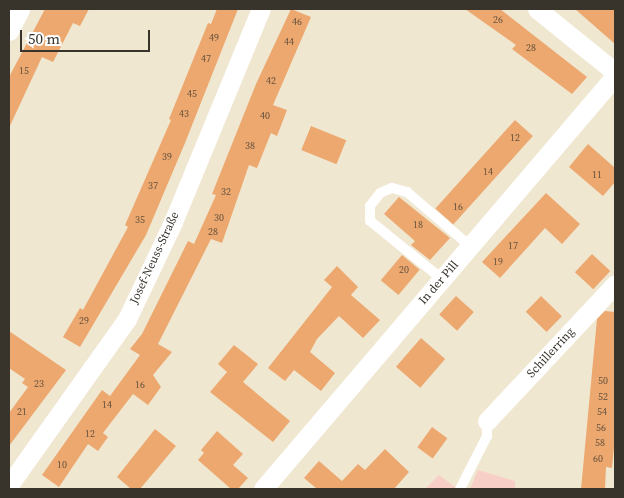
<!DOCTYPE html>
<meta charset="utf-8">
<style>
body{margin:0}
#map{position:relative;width:624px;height:498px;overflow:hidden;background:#f0e7d1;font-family:"Source Serif 4",serif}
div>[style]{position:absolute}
.green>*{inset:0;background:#f8cfc6}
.building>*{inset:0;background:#eca86f;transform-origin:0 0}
.lane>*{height:10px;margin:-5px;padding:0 5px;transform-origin:5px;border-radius:5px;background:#fff}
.street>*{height:19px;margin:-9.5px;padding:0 9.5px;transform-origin:9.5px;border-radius:9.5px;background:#fff}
span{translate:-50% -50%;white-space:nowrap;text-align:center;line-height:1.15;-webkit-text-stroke:4px #fff;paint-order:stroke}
.number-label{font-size:10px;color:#65513d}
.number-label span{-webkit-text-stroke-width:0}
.street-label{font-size:12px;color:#38342c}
.frame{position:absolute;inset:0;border:10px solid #38342c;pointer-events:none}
.scale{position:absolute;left:20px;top:30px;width:130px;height:22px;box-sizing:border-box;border:2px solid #38342c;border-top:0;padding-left:6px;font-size:15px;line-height:18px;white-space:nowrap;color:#38342c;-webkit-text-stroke:4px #fff;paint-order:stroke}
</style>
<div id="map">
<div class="green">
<i style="clip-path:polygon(478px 470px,515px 481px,515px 489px,470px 489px)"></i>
<i style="clip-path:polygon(439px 475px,458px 489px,425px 489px)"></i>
</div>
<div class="building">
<i style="clip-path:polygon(45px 9px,89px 9px,80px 26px,73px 23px,53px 62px,42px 57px,9px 128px,9px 77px)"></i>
<i style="clip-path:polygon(217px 9px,238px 9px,185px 143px,146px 235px,80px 347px,63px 337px,80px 308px,83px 310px,128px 227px,125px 225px,171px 120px,169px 119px,208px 23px,211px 24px)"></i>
<i style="clip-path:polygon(291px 9px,311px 17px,273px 105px,287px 110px,277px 136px,271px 133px,257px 168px,249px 165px,222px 243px,211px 239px,158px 344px,172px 352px,153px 375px,161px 387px,148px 405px,133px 394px,103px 433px,108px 437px,98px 451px,88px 444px,59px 487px,42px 475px,102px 390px,110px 396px,140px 355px,130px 349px,142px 334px,188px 241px,194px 244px,216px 195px,212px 194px,256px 84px)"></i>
<i style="clip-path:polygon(465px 9px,500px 9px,587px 77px,572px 94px,512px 49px,516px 45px)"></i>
<i style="clip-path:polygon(575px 9px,615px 9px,615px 44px)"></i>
<i style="left:515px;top:120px;width:24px;height:119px;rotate:42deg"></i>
<i style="left:311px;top:126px;width:38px;height:26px;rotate:22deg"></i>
<i style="clip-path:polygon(588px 144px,615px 168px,615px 182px,603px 196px,569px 167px)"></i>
<i style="clip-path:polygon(546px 193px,580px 224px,562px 244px,545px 228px,500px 278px,482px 262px)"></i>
<i style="clip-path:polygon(399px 197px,450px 238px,430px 260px,411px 245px,415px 241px,384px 214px)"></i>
<i style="left:592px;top:254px;width:25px;height:25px;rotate:43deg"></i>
<i style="left:402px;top:255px;width:23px;height:33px;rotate:40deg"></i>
<i style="clip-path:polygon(337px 266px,358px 287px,351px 295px,380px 320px,363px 338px,339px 316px,317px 339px,310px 352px,335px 373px,321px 391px,294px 370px,285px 381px,268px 368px,332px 287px,324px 280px)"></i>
<i style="left:456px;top:296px;width:24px;height:25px;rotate:42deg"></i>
<i style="left:541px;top:296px;width:29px;height:22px;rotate:44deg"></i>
<i style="clip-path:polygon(605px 311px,615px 312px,615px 437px,612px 468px,606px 467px,605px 489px,581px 489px,597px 319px)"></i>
<i style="clip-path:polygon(9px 331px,66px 370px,9px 446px,9px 413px,28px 387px,22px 383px,25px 379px,9px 368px)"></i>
<i style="left:421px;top:338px;width:32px;height:38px;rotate:41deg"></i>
<i style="clip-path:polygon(234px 345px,258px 364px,243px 382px,290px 421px,273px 442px,210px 392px,227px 372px,218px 364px)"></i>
<i style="left:432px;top:427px;width:19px;height:25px;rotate:36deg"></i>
<i style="clip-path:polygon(155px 429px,176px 446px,140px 489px,131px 489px,117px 477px)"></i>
<i style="clip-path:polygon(217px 431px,243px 454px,233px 465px,248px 478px,238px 489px,231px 489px,198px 460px,204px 453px,201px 450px)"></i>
<i style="clip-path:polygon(385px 449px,409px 472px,394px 489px,317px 489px,304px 478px,319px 461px,342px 481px,358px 464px,365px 470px)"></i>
</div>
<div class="lane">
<i style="left:442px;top:279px;width:92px;rotate:-141.1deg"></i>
<i style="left:370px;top:221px;width:15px;rotate:-90deg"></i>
<i style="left:370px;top:206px;width:16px;rotate:-52deg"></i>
<i style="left:380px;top:193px;width:13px;rotate:-23deg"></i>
<i style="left:392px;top:188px;width:16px;rotate:15deg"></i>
<i style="left:407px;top:192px;width:83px;rotate:40.6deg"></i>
<i style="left:460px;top:489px;width:59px;rotate:-63deg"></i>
<i style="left:487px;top:436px;width:15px;rotate:-90deg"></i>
</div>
<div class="street">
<i style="left:537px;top:9px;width:100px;rotate:38.9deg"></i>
<i style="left:9px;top:31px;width:25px;rotate:-63deg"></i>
<i style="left:487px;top:421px;width:187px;rotate:-46.9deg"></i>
<i style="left:9px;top:485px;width:204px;rotate:-54.6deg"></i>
<i style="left:127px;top:319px;width:107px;rotate:-64.6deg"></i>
<i style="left:173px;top:222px;width:230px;rotate:-67.6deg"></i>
<i style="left:263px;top:489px;width:543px;rotate:-49.56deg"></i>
</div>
<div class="number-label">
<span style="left:498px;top:20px">26</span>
<span style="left:297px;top:22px">46</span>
<span style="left:214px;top:38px">49</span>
<span style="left:289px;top:42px">44</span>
<span style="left:531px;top:48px">28</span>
<span style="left:206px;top:59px">47</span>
<span style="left:24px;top:71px">15</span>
<span style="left:271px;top:81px">42</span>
<span style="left:192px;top:94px">45</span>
<span style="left:184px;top:114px">43</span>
<span style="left:265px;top:116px">40</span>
<span style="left:515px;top:138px">12</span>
<span style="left:250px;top:146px">38</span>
<span style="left:167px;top:157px">39</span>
<span style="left:488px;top:172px">14</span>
<span style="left:597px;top:175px">11</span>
<span style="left:153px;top:186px">37</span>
<span style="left:226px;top:192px">32</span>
<span style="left:458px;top:207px">16</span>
<span style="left:219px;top:218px">30</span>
<span style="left:140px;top:220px">35</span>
<span style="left:418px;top:225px">18</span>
<span style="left:213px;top:232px">28</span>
<span style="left:513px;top:246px">17</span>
<span style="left:498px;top:262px">19</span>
<span style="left:404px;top:270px">20</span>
<span style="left:84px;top:321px">29</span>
<span style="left:603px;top:381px">50</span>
<span style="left:39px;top:384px">23</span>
<span style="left:140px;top:385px">16</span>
<span style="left:603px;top:397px">52</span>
<span style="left:107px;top:405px">14</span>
<span style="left:22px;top:412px">21</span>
<span style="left:602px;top:412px">54</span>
<span style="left:601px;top:428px">56</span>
<span style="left:90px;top:434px">12</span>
<span style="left:600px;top:443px">58</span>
<span style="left:598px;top:459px">60</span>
<span style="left:62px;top:465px">10</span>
</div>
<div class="street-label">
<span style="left:155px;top:258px;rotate:-65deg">Josef-Neuss-Straße</span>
<span style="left:439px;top:283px;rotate:-49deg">In der Pill</span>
<span style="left:551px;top:353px;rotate:-47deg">Schillerring</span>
</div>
<div class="frame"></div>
<div class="scale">50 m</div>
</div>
